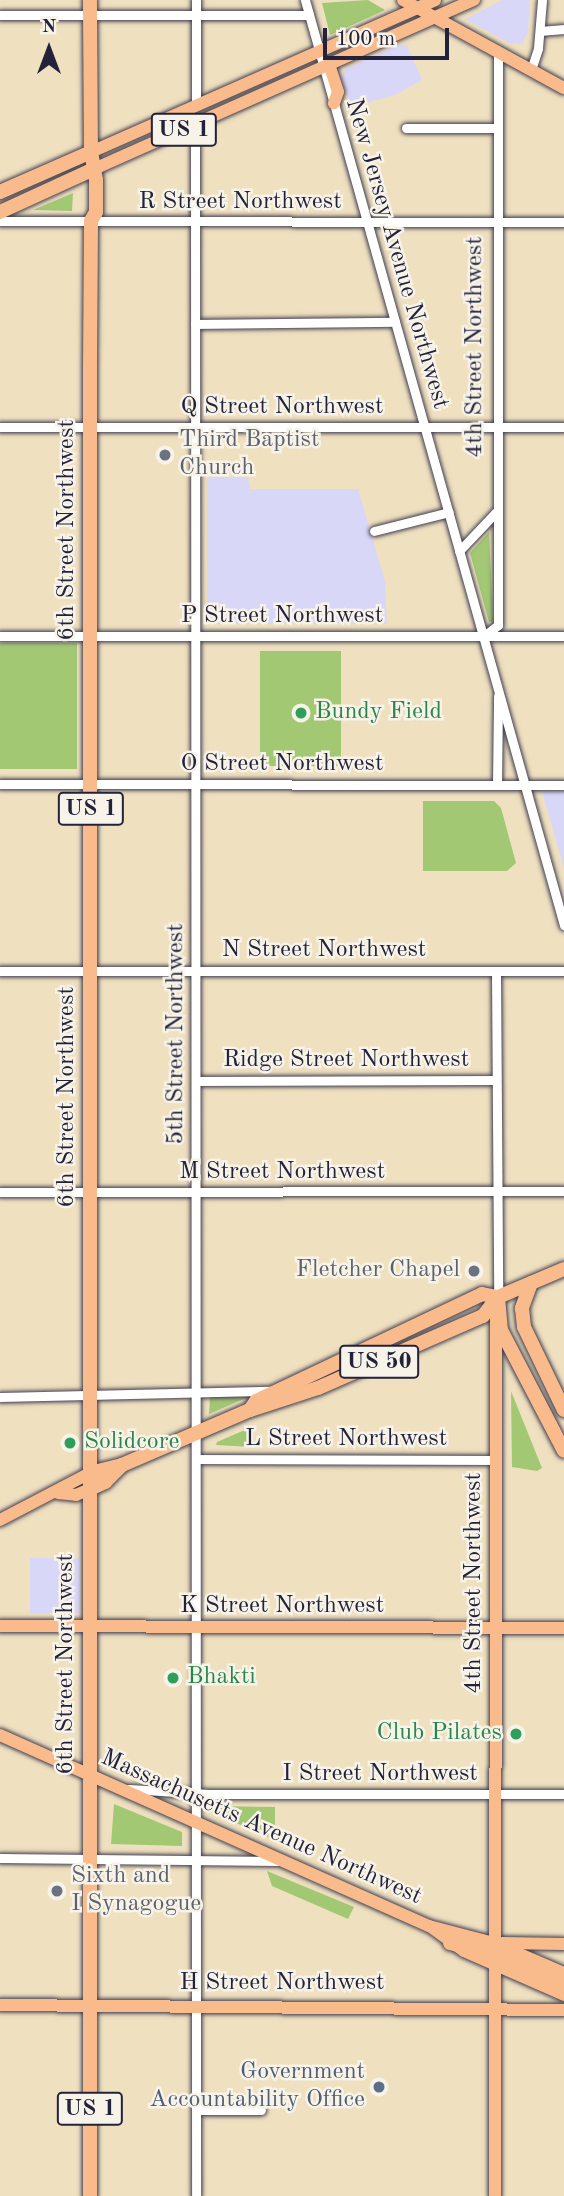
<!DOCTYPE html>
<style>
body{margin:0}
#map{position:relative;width:564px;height:2196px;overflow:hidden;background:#efe0c0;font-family:"Old Standard TT",serif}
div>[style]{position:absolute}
.built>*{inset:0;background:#d9d7f8;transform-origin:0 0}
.green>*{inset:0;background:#a3c873;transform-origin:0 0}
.roads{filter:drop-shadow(0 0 2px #413e4f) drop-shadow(0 0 2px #413e4f)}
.minor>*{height:9px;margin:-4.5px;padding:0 4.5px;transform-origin:4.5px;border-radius:4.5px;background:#fff}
.major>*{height:12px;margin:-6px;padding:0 6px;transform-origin:6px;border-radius:6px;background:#fabb8c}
.highway>*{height:14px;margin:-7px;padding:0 7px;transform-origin:7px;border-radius:7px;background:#fabb8c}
.dots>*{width:19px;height:19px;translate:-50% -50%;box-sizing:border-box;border:4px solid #f7f3e8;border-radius:50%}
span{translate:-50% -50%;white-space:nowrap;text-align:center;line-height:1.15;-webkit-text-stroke:5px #f7f3e8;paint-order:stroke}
.shield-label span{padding:2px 5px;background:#f7f3e8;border:2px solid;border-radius:5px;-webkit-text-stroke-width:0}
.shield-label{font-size:23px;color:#22223b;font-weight:700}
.street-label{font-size:24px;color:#22223b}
.worship-label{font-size:24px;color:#5b616d}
.left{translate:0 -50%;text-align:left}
.right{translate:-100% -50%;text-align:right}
.leisure-label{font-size:24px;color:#27864d}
.service-label{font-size:24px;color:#4e5e75}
.north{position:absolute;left:14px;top:14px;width:70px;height:70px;-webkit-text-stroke:5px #f7f3e8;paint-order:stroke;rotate:0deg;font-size:19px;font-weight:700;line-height:28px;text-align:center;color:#22223b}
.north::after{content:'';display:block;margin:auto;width:24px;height:32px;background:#22223b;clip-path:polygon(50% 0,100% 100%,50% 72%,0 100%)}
.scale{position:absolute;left:323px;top:28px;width:126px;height:32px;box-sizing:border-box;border:4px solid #22223b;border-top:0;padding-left:9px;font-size:21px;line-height:24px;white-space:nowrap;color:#22223b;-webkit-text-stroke:5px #f7f3e8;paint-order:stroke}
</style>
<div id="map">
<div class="built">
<i style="clip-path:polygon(502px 0,530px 0,528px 32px,522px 44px,511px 44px,465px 19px)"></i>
<i style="clip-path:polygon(398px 45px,407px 45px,422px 80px,395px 95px,351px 107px,342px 78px,345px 69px)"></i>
<i style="clip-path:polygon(207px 477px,248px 477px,250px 489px,358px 489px,385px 581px,387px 624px,207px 624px)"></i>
<i style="clip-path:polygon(542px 792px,564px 792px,564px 868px)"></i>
<i style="left:30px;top:1558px;width:49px;height:55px"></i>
</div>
<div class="green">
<i style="clip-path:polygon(368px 0,385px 10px,330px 35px,322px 3px)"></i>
<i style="clip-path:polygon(73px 193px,72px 211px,33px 210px)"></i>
<i style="clip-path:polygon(489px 532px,493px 621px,489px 622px,470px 553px)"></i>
<i style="left:0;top:643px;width:77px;height:126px"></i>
<i style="left:260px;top:651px;width:81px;height:115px"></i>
<i style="clip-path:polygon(423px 801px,494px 801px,501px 808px,516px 863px,507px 871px,423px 871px)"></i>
<i style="clip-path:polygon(511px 1391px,542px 1468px,537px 1471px,512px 1467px)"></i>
<i style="clip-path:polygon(255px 1394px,209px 1414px,210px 1397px)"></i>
<i style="clip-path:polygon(254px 1426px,253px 1447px,216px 1445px,217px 1442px)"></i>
<i style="clip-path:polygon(114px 1804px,182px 1832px,182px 1846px,111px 1844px)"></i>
<i style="clip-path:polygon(215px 1806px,275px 1807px,275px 1840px,211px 1812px,210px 1808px)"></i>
<i style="clip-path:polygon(267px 1871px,354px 1907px,348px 1919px,272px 1886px)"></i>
</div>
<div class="roads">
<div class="minor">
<i style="left:305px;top:0;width:961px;rotate:74.36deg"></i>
<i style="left:0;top:15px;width:309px"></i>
<i style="left:540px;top:31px;width:24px;rotate:-5deg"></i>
<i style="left:531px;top:70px;width:23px;rotate:-72deg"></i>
<i style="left:538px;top:48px;width:48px;rotate:-85.2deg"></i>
<i style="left:196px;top:105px;width:105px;rotate:-90deg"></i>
<i style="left:195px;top:125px;width:2071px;rotate:89.97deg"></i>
<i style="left:406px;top:128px;width:91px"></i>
<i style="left:0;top:221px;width:564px;rotate:0.1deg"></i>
<i style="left:195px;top:324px;width:200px;rotate:-0.6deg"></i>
<i style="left:0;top:427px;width:564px"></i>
<i style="left:374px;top:531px;width:77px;rotate:-14.2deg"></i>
<i style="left:459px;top:551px;width:54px;rotate:-46.5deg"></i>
<i style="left:0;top:636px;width:564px"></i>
<i style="left:484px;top:636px;width:18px;rotate:-38deg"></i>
<i style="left:498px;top:625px;width:574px;rotate:-90deg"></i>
<i style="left:0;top:784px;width:564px;rotate:0.1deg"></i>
<i style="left:497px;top:784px;width:88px;rotate:-89.3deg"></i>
<i style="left:0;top:971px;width:564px"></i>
<i style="left:496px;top:971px;width:326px;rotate:89.6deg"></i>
<i style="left:196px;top:1081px;width:300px;rotate:-0.2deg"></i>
<i style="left:0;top:1192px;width:564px;rotate:-0.1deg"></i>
<i style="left:0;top:1397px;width:272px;rotate:-1.3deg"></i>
<i style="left:196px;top:1459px;width:299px;rotate:0.2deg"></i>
<i style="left:129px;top:1789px;width:80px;rotate:3.6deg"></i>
<i style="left:209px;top:1794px;width:355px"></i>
<i style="left:0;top:1858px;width:278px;rotate:0.6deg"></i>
<i style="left:196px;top:2110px;width:65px"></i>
</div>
<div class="major">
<i style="left:403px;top:0;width:183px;rotate:28.7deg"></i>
<i style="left:329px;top:64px;width:29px;rotate:72deg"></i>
<i style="left:338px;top:92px;width:12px;rotate:110deg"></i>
<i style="left:91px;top:152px;width:376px;rotate:-23.8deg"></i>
<i style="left:94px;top:169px;width:416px;rotate:-24deg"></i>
<i style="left:58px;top:1493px;width:18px;rotate:6deg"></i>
<i style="left:76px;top:1495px;width:15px;rotate:-23deg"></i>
<i style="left:0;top:1520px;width:102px;rotate:-27.6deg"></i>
<i style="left:0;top:1626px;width:564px;rotate:0.2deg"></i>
<i style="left:0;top:1735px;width:470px;rotate:24deg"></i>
<i style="left:429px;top:1926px;width:67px;rotate:14.7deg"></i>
<i style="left:494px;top:1943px;width:76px;rotate:23.2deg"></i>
<i style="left:431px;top:1927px;width:41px;rotate:36deg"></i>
<i style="left:464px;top:1951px;width:109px;rotate:23.7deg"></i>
<i style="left:502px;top:1943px;width:62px;rotate:0.9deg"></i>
<i style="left:0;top:2005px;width:564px;rotate:0.51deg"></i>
<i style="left:495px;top:2196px;width:878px;rotate:-89.93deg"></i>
</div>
<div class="highway">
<i style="left:0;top:192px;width:99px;rotate:-23.7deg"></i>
<i style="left:0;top:212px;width:103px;rotate:-24.6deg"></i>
<i style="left:531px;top:1283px;width:27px;rotate:110deg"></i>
<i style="left:522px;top:1308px;width:19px;rotate:84deg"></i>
<i style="left:524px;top:1327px;width:92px;rotate:64.3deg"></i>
<i style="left:498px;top:1297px;width:33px;rotate:85deg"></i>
<i style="left:501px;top:1330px;width:136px;rotate:62.5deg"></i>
<i style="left:250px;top:1410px;width:11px;rotate:-56deg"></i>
<i style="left:256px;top:1401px;width:250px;rotate:-25.3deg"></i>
<i style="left:482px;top:1294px;width:16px;rotate:11deg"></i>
<i style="left:90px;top:1473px;width:33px;rotate:-14deg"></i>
<i style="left:122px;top:1465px;width:139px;rotate:-23.3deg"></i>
<i style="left:250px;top:1410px;width:71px;rotate:-17.9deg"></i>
<i style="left:318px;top:1388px;width:180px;rotate:-23.6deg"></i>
<i style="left:483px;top:1316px;width:24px;rotate:-52deg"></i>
<i style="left:498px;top:1297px;width:72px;rotate:-23deg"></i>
<i style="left:90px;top:1489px;width:17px;rotate:-25deg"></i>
<i style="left:105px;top:1482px;width:24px;rotate:-45deg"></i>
<i style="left:450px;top:1943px;width:47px;rotate:14.9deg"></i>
<i style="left:495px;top:1955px;width:75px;rotate:22.8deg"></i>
<i style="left:90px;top:2196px;width:1828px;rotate:-90deg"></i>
<i style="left:90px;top:368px;width:147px;rotate:-89.6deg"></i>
<i style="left:91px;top:221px;width:10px;rotate:-61deg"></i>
<i style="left:96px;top:212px;width:32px;rotate:-90deg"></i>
<i style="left:96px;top:180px;width:28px;rotate:-100deg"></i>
<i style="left:91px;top:152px;width:152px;rotate:-90.4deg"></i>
</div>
</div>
<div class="dots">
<i style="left:165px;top:455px;background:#6b7280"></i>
<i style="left:301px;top:713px;background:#2e9e5b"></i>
<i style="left:474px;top:1271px;background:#6b7280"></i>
<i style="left:70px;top:1443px;background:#2e9e5b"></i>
<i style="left:173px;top:1678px;background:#2e9e5b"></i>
<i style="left:516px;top:1734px;background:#2e9e5b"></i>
<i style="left:57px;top:1891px;background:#6b7280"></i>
<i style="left:379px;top:2087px;background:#5c6f8a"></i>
</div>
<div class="shield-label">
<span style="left:184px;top:130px">US 1</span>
<span style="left:91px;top:809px">US 1</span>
<span style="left:379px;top:1362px">US 50</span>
<span style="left:90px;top:2109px">US 1</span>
</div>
<div class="street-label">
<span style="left:240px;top:203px">R Street Northwest</span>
<span style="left:396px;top:254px;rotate:74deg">New Jersey Avenue Northwest</span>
<span style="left:476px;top:347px;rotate:-90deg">4th Street Northwest</span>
<span style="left:282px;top:408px">Q Street Northwest</span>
<span style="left:68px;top:530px;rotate:-90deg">6th Street Northwest</span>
<span style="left:282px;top:617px">P Street Northwest</span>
<span style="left:282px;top:765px">O Street Northwest</span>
<span style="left:324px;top:951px">N Street Northwest</span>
<span style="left:177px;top:1034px;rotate:-90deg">5th Street Northwest</span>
<span style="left:346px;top:1061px">Ridge Street Northwest</span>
<span style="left:68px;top:1097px;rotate:-90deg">6th Street Northwest</span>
<span style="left:282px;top:1173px">M Street Northwest</span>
<span style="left:346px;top:1440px">L Street Northwest</span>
<span style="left:475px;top:1583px;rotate:-90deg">4th Street Northwest</span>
<span style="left:282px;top:1607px">K Street Northwest</span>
<span style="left:67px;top:1664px;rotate:-90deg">6th Street Northwest</span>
<span style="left:380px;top:1775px">I Street Northwest</span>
<span style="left:261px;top:1828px;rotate:24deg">Massachusetts Avenue Northwest</span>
<span style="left:282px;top:1984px">H Street Northwest</span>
</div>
<div class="worship-label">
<span class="left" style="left:179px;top:455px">Third Baptist<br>Church</span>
<span class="right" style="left:460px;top:1271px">Fletcher Chapel</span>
<span class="left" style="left:71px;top:1891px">Sixth and<br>I Synagogue</span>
</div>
<div class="leisure-label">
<span class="left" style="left:315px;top:713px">Bundy Field</span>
<span class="left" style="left:84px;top:1443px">Solidcore</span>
<span class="left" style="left:187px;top:1678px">Bhakti</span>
<span class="right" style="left:502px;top:1734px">Club Pilates</span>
</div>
<div class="service-label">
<span class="right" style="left:365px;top:2087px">Government<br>Accountability Office</span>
</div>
<div class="north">N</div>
<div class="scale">100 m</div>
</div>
